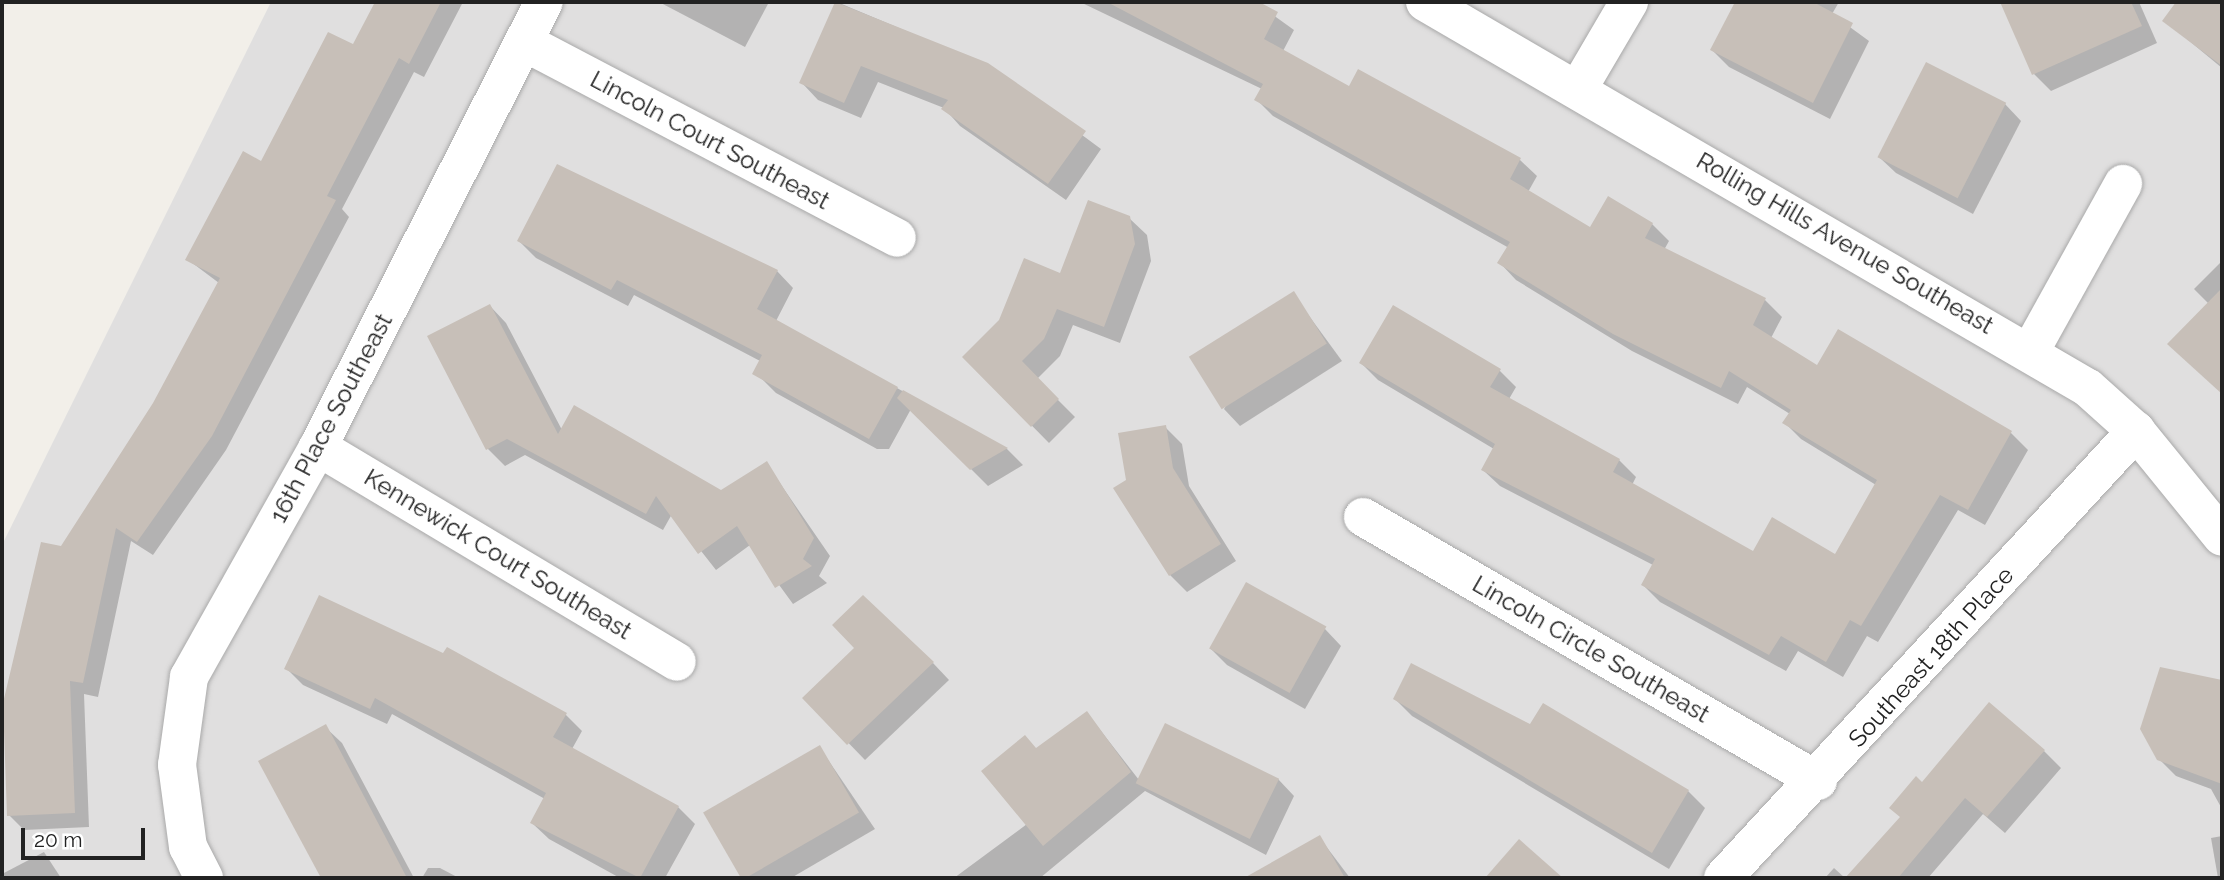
<!DOCTYPE html>
<style>
body{margin:0}
#map{position:relative;width:2224px;height:880px;overflow:hidden;background:#f2efe9;font-family:Raleway,sans-serif}
div>[style]{position:absolute}
.residential>*{inset:0;background:#e0dfdf}
.shadow>*{inset:0;background:#0003}
.building>*{inset:0;background:#c7bfb8;transform-origin:0 0}
.roads{filter:drop-shadow(0 0 2px #a9a9a9) drop-shadow(0 0 2px #a9a9a9)}
.minor>*{height:38px;margin:-19px;padding:0 19px;transform-origin:19px;border-radius:19px;background:#fff}
span{translate:-50% -50%;white-space:nowrap;text-align:center;line-height:1.15;-webkit-text-stroke:5px #fff;paint-order:stroke}
.street-label{font-size:24px;color:#222}
.frame{position:absolute;inset:0;border:4px solid #222;pointer-events:none}
.scale{position:absolute;left:21px;top:828px;width:124px;height:32px;box-sizing:border-box;border:4px solid #222;border-top:0;padding-left:9px;font-size:21px;line-height:24px;white-space:nowrap;color:#222;-webkit-text-stroke:5px #fff;paint-order:stroke}
</style>
<div id="map">
<div class="residential">
<i style="clip-path:polygon(271px 2px,2222px 2px,2222px 878px,2px 878px,2px 545px)"></i>
</div>
<div class="shadow">
<i style="clip-path:polygon(377px 2px,463px 2px,424px 77px,414px 72px,342px 209px,349px 217px,226px 450px,153px 555px,131px 541px,98px 697px,84px 694px,89px 827px,24px 830px,9px 815px,62px 548px,155px 404px,219px 283px,187px 259px,354px 47px)"></i>
<i style="clip-path:polygon(659px 2px,769px 2px,745px 47px)"></i>
<i style="clip-path:polygon(837px 2px,987px 65px,1101px 149px,1066px 200px,960px 126px,944px 108px,878px 82px,861px 118px,818px 100px,802px 83px)"></i>
<i style="clip-path:polygon(1080px 2px,1255px 2px,1294px 30px,1283px 51px,1349px 89px,1520px 160px,1537px 176px,1528px 192px,1591px 230px,1609px 199px,1652px 224px,1669px 241px,1664px 250px,1765px 300px,1782px 317px,1771px 338px,1817px 368px,2011px 433px,2028px 450px,1985px 525px,1958px 510px,1878px 642px,1867px 636px,1843px 677px,1798px 651px,1786px 671px,1660px 602px,1643px 585px,1653px 565px,1500px 486px,1483px 470px,1494px 449px,1378px 380px,1361px 363px,1499px 370px,1516px 387px,1509px 399px,1619px 460px,1636px 477px,1632px 485px,1754px 553px,1836px 556px,1876px 485px,1801px 439px,1785px 423px,1790px 414px,1747px 387px,1738px 404px,1632px 351px,1516px 280px,1500px 263px,1509px 248px,1273px 116px,1256px 99px,1262px 89px)"></i>
<i style="clip-path:polygon(1738px 2px,1839px 2px,1832px 14px,1869px 41px,1830px 119px,1729px 67px,1712px 50px)"></i>
<i style="clip-path:polygon(2024px 2px,2139px 2px,2157px 43px,2051px 91px,2034px 74px,2005px 10px)"></i>
<i style="clip-path:polygon(2179px 2px,2222px 2px,2222px 68px,2164px 20px)"></i>
<i style="clip-path:polygon(2005px 104px,2021px 121px,1973px 214px,1896px 173px,1879px 157px)"></i>
<i style="clip-path:polygon(1129px 218px,1147px 235px,1151px 261px,1120px 343px,1073px 325px,1060px 356px,1037px 379px,1075px 417px,1049px 443px,970px 363px)"></i>
<i style="clip-path:polygon(519px 241px,777px 271px,793px 288px,776px 321px,1007px 449px,1023px 465px,988px 486px,911px 409px,889px 449px,877px 449px,776px 393px,759px 376px,762px 362px,634px 295px,628px 306px,536px 258px)"></i>
<i style="clip-path:polygon(2222px 261px,2222px 393px,2186px 360px,2209px 304px,2194px 289px)"></i>
<i style="clip-path:polygon(1293px 294px,1342px 361px,1240px 426px,1224px 409px)"></i>
<i style="clip-path:polygon(490px 306px,506px 323px,562px 430px,721px 492px,766px 463px,830px 556px,819px 576px,827px 583px,793px 604px,750px 545px,716px 570px,672px 514px,663px 530px,525px 455px,505px 466px,488px 449px)"></i>
<i style="clip-path:polygon(1165px 427px,1182px 444px,1189px 486px,1236px 561px,1187px 592px,1170px 575px)"></i>
<i style="clip-path:polygon(1325px 629px,1341px 646px,1305px 709px,1227px 665px,1210px 648px)"></i>
<i style="clip-path:polygon(444px 655px,566px 715px,582px 731px,572px 749px,678px 807px,695px 824px,665px 878px,620px 878px,549px 839px,532px 823px,545px 799px,392px 714px,387px 724px,303px 685px,286px 668px)"></i>
<i style="clip-path:polygon(933px 663px,949px 680px,865px 760px,805px 698px)"></i>
<i style="clip-path:polygon(2221px 682px,2222px 683px,2222px 809px,2211px 789px,2176px 776px,2159px 759px)"></i>
<i style="clip-path:polygon(1395px 699px,1531px 726px,1688px 791px,1705px 808px,1669px 869px,1412px 716px)"></i>
<i style="clip-path:polygon(1087px 713px,1139px 780px,1278px 779px,1294px 796px,1266px 855px,1145px 791px,1040px 878px,954px 878px,1027px 824px,1037px 749px)"></i>
<i style="clip-path:polygon(325px 727px,342px 743px,414px 878px,323px 878px,260px 761px)"></i>
<i style="clip-path:polygon(820px 748px,875px 829px,791px 878px,743px 878px,706px 815px)"></i>
<i style="clip-path:polygon(2044px 751px,2061px 768px,2005px 833px,1983px 814px,1928px 878px,1848px 878px,1901px 818px,1922px 784px)"></i>
<i style="clip-path:polygon(2222px 836px,2222px 878px,2218px 878px,2211px 838px)"></i>
<i style="clip-path:polygon(1319px 837px,1350px 878px,1250px 878px,1249px 877px)"></i>
<i style="clip-path:polygon(44px 852px,61px 878px,2px 878px,2px 874px)"></i>
<i style="clip-path:polygon(428px 868px,440px 868px,459px 878px,422px 878px)"></i>
<i style="clip-path:polygon(1834px 868px,1845px 878px,1825px 878px)"></i>
</div>
<div class="building">
<i style="clip-path:polygon(375px 2px,441px 2px,409px 64px,399px 58px,327px 196px,336px 200px,212px 436px,137px 542px,116px 528px,83px 683px,70px 681px,75px 813px,7px 816px,3px 703px,41px 542px,61px 546px,153px 403px,220px 278px,185px 260px,243px 151px,261px 161px,328px 32px,353px 44px)"></i>
<i style="clip-path:polygon(835px 2px,988px 63px,1086px 131px,1048px 184px,941px 109px,948px 100px,861px 66px,844px 103px,799px 83px)"></i>
<i style="clip-path:polygon(1107px 2px,1259px 2px,1278px 12px,1264px 39px,1349px 86px,1358px 69px,1521px 158px,1510px 179px,1590px 227px,1608px 196px,1653px 223px,1645px 238px,1766px 298px,1753px 325px,1817px 365px,1838px 329px,2012px 431px,1968px 510px,1940px 495px,1861px 626px,1850px 620px,1826px 662px,1781px 636px,1769px 655px,1641px 585px,1655px 559px,1481px 470px,1495px 444px,1359px 363px,1393px 305px,1501px 369px,1490px 387px,1620px 459px,1613px 472px,1753px 551px,1772px 517px,1835px 554px,1877px 480px,1782px 423px,1791px 410px,1729px 371px,1721px 388px,1613px 334px,1497px 263px,1510px 242px,1254px 100px,1263px 84px)"></i>
<i style="clip-path:polygon(1735px 2px,1813px 2px,1853px 23px,1813px 103px,1710px 50px)"></i>
<i style="clip-path:polygon(2000px 2px,2131px 2px,2142px 26px,2032px 75px)"></i>
<i style="clip-path:polygon(2176px 2px,2222px 2px,2222px 66px,2162px 21px)"></i>
<i style="left:1926px;top:62px;width:90px;height:107px;rotate:27deg"></i>
<i style="clip-path:polygon(557px 164px,778px 270px,757px 309px,898px 387px,869px 439px,752px 374px,762px 355px,617px 280px,611px 290px,517px 241px)"></i>
<i style="clip-path:polygon(1088px 200px,1130px 216px,1135px 244px,1104px 327px,1057px 309px,1044px 339px,1022px 361px,1059px 399px,1031px 427px,962px 357px,999px 320px,1024px 258px,1060px 273px)"></i>
<i style="clip-path:polygon(2222px 288px,2222px 394px,2167px 344px)"></i>
<i style="left:1294px;top:291px;width:62px;height:124px;rotate:58deg"></i>
<i style="clip-path:polygon(490px 304px,558px 434px,574px 405px,721px 490px,767px 461px,814px 538px,803px 559px,812px 566px,775px 588px,737px 526px,698px 554px,656px 496px,646px 514px,507px 439px,486px 450px,427px 336px)"></i>
<i style="clip-path:polygon(903px 390px,1008px 448px,970px 470px,897px 398px)"></i>
<i style="clip-path:polygon(1166px 425px,1173px 468px,1221px 544px,1169px 576px,1113px 488px,1126px 480px,1118px 433px)"></i>
<i style="left:1246px;top:582px;width:92px;height:76px;rotate:29deg"></i>
<i style="clip-path:polygon(319px 595px,443px 653px,447px 647px,567px 713px,553px 737px,679px 806px,640px 878px,530px 823px,546px 793px,375px 698px,370px 709px,284px 669px)"></i>
<i style="clip-path:polygon(863px 595px,934px 662px,847px 745px,802px 698px,854px 648px,832px 625px)"></i>
<i style="clip-path:polygon(1411px 663px,1530px 724px,1543px 703px,1689px 790px,1652px 853px,1393px 699px)"></i>
<i style="clip-path:polygon(2160px 667px,2222px 680px,2222px 784px,2157px 760px,2140px 729px)"></i>
<i style="clip-path:polygon(1989px 702px,2045px 750px,1987px 817px,1965px 798px,1898px 878px,1845px 878px,1900px 817px,1889px 808px,1916px 776px,1922px 782px)"></i>
<i style="clip-path:polygon(1087px 711px,1131px 772px,1043px 846px,981px 771px,1025px 735px,1036px 748px)"></i>
<i style="left:1165px;top:723px;width:127px;height:67px;rotate:26deg"></i>
<i style="clip-path:polygon(326px 724px,407px 878px,321px 878px,258px 761px)"></i>
<i style="left:820px;top:745px;width:78px;height:135px;rotate:60deg"></i>
<i style="clip-path:polygon(1320px 835px,1345px 878px,1244px 878px)"></i>
<i style="clip-path:polygon(1519px 839px,1563px 878px,1485px 878px)"></i>
</div>
<div class="roads">
<div class="minor">
<i style="left:1425px;top:2px;width:767px;rotate:30.21deg"></i>
<i style="left:2088px;top:388px;width:64px;rotate:41.9deg"></i>
<i style="left:2136px;top:431px;width:136px;rotate:50.9deg"></i>
<i style="left:524px;top:42px;width:421px;rotate:27.7deg"></i>
<i style="left:1578px;top:89px;width:101px;rotate:-59.6deg"></i>
<i style="left:2031px;top:350px;width:190px;rotate:-61deg"></i>
<i style="left:318px;top:447px;width:418px;rotate:30.9deg"></i>
<i style="left:1363px;top:517px;width:526px;rotate:30.12deg"></i>
<i style="left:204px;top:878px;width:35px;rotate:-117deg"></i>
<i style="left:188px;top:847px;width:83px;rotate:-97.6deg"></i>
<i style="left:177px;top:765px;width:89px;rotate:-82.2deg"></i>
<i style="left:189px;top:677px;width:264px;rotate:-60.7deg"></i>
<i style="left:318px;top:447px;width:499px;rotate:-63.1deg"></i>
<i style="left:1723px;top:878px;width:609px;rotate:-47.26deg"></i>
</div>
</div>
<div class="street-label">
<span style="left:710px;top:140px;rotate:28deg">Lincoln Court Southeast</span>
<span style="left:1845px;top:243px;rotate:30deg">Rolling Hills Avenue Southeast</span>
<span style="left:331px;top:418px;rotate:-62deg">16th Place Southeast</span>
<span style="left:498px;top:554px;rotate:31deg">Kennewick Court Southeast</span>
<span style="left:1591px;top:649px;rotate:30deg">Lincoln Circle Southeast</span>
<span style="left:1931px;top:657px;rotate:-48deg">Southeast 18th Place</span>
</div>
<div class="frame"></div>
<div class="scale">20 m</div>
</div>
